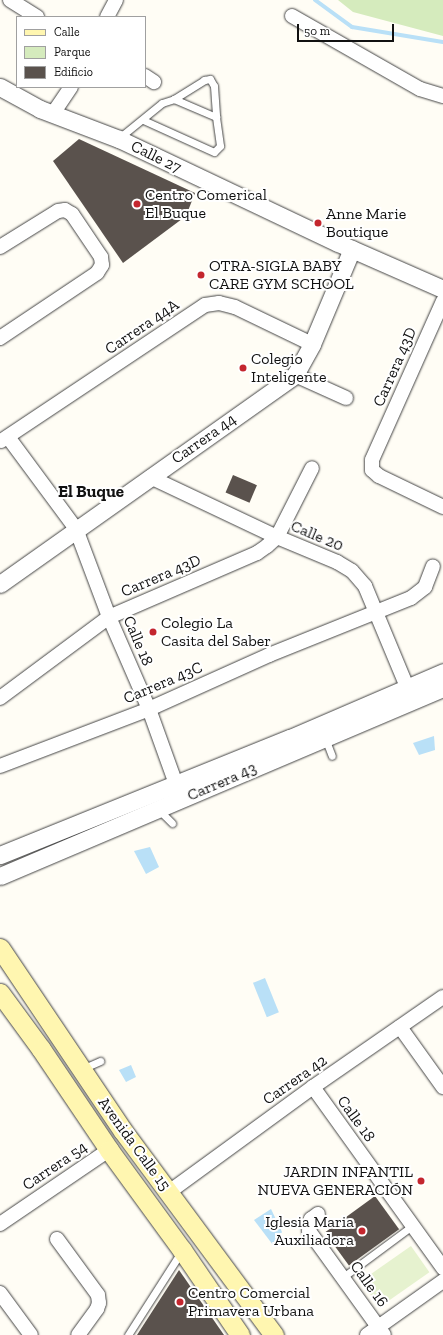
<!DOCTYPE html>
<meta charset="utf-8">
<style>
body{margin:0}
#map{position:relative;width:443px;height:1335px;overflow:hidden;background:#fffdf5;font-family:"Zilla Slab",serif}
div>[style]{position:absolute}
.green>*{inset:0;background:#d5ebbd}
.pitch>*{inset:0;background:#e6f2cf;transform-origin:0 0}
.water>*{inset:0;background:#b9e0f7;transform-origin:0 0}
.stream>*{height:4px;margin:-2px;padding:0 2px;transform-origin:2px;border-radius:2px;background:#b9e0f7}
.building>*{inset:0;background:#5a524d;transform-origin:0 0}
.roads{filter:drop-shadow(0 0 1px #444) drop-shadow(0 0 1px #444)}
.service>*{height:7px;margin:-3.5px;padding:0 3.5px;transform-origin:3.5px;border-radius:3.5px;background:#fff}
.minor>*{height:14px;margin:-7px;padding:0 7px;transform-origin:7px;border-radius:7px;background:#fff}
.tertiary>*{height:17px;margin:-8.5px;padding:0 8.5px;transform-origin:8.5px;border-radius:8.5px;background:#fff}
.secondary>*{height:19px;margin:-9.5px;padding:0 9.5px;transform-origin:9.5px;border-radius:9.5px;background:#fff6b0}
.dots>*{width:11px;height:11px;translate:-50% -50%;box-sizing:border-box;border:2px solid #fff;border-radius:50%}
span{translate:-50% -50%;white-space:nowrap;text-align:center;line-height:1.15;-webkit-text-stroke:4px #fff;paint-order:stroke}
.street-label{font-size:16px;color:#111}
.poi-label{font-size:16px;color:#111}
.left{translate:0 -50%;text-align:left}
.right{translate:-100% -50%;text-align:right}
.neighbourhood-label{font-size:17px;color:#111;font-weight:700}
.legend{position:absolute;left:16px;top:16px;width:130px;height:72px;box-sizing:border-box;background:#fff;border:1px solid #a0a0a0;margin:0;padding:5px 7px;list-style:none;font-size:12px;color:#111}
.legend li{display:flex;align-items:center;gap:8px;height:20px}
.legend b{width:20px;border:1px solid #a0a0a0}
.scale{position:absolute;left:297px;top:24px;width:97px;height:18px;box-sizing:border-box;border:2px solid #111;border-top:0;padding-left:5px;font-size:12px;line-height:14px;white-space:nowrap;color:#111;-webkit-text-stroke:3px #fff;paint-order:stroke}
</style>
<div id="map">
<div class="green">
<i style="clip-path:polygon(338px 0,443px 0,443px 36px,353px 12px)"></i>
</div>
<div class="pitch">
<i style="left:411px;top:1246px;width:32px;height:61px;rotate:55deg"></i>
</div>
<div class="water">
<i style="clip-path:polygon(434px 736px,435px 750px,419px 755px,413px 743px)"></i>
<i style="clip-path:polygon(150px 847px,159px 867px,146px 874px,134px 851px)"></i>
<i style="left:265px;top:978px;width:37px;height:13px;rotate:68deg"></i>
<i style="clip-path:polygon(131px 1065px,136px 1077px,126px 1082px,119px 1070px)"></i>
<i style="clip-path:polygon(271px 1209px,282px 1232px,273px 1245px,254px 1220px)"></i>
</div>
<div class="stream">
<i style="left:315px;top:0;width:46px;rotate:36.1deg"></i>
<i style="left:352px;top:27px;width:92px;rotate:9.4deg"></i>
</div>
<div class="building">
<i style="clip-path:polygon(79px 139px,195px 193px,186px 216px,123px 263px,53px 161px)"></i>
<i style="left:233px;top:475px;width:26px;height:19px;rotate:23deg"></i>
<i style="left:375px;top:1196px;width:41px;height:62px;rotate:54deg"></i>
<i style="clip-path:polygon(179px 1270px,224px 1335px,137px 1335px)"></i>
</div>
<div class="roads">
<div class="service">
<i style="left:174px;top:99px;width:36px;rotate:-32deg"></i>
<i style="left:204px;top:80px;width:6px;rotate:-9deg"></i>
<i style="left:210px;top:79px;width:8px;rotate:60deg"></i>
<i style="left:214px;top:86px;width:31px;rotate:86deg"></i>
<i style="left:119px;top:138px;width:55px;rotate:-39.1deg"></i>
<i style="left:162px;top:103px;width:13px;rotate:-18deg"></i>
<i style="left:174px;top:99px;width:46px;rotate:23.2deg"></i>
<i style="left:216px;top:117px;width:29px;rotate:82deg"></i>
<i style="left:220px;top:146px;width:8px;rotate:135deg"></i>
<i style="left:214px;top:152px;width:78px;rotate:-155.7deg"></i>
<i style="left:325px;top:738px;width:19px;rotate:69deg"></i>
<i style="left:158px;top:809px;width:20px;rotate:45deg"></i>
<i style="left:82px;top:1069px;width:20px;rotate:-24deg"></i>
<i style="left:343px;top:1277px;width:86px;rotate:-36.5deg"></i>
<i style="left:128px;top:1335px;width:98px;rotate:-57.4deg"></i>
</div>
<div class="minor">
<i style="left:10px;top:0;width:32px;rotate:32deg"></i>
<i style="left:292px;top:16px;width:147px;rotate:29.7deg"></i>
<i style="left:420px;top:89px;width:24px;rotate:17deg"></i>
<i style="left:107px;top:17px;width:19px;rotate:-62deg"></i>
<i style="left:145px;top:76px;width:11px;rotate:34deg"></i>
<i style="left:52px;top:115px;width:34px;rotate:-56deg"></i>
<i style="left:0;top:247px;width:68px;rotate:-31.8deg"></i>
<i style="left:58px;top:211px;width:7px;rotate:-8deg"></i>
<i style="left:65px;top:210px;width:8px;rotate:30deg"></i>
<i style="left:72px;top:214px;width:52px;rotate:56deg"></i>
<i style="left:101px;top:257px;width:8px;rotate:83deg"></i>
<i style="left:102px;top:265px;width:9px;rotate:122deg"></i>
<i style="left:97px;top:273px;width:117px;rotate:146.2deg"></i>
<i style="left:443px;top:301px;width:174px;rotate:114.1deg"></i>
<i style="left:372px;top:460px;width:10px;rotate:90deg"></i>
<i style="left:372px;top:470px;width:9px;rotate:41deg"></i>
<i style="left:379px;top:476px;width:71px;rotate:25.8deg"></i>
<i style="left:295px;top:375px;width:56px;rotate:24.3deg"></i>
<i style="left:8px;top:437px;width:114px;rotate:53.5deg"></i>
<i style="left:76px;top:529px;width:94px;rotate:69.4deg"></i>
<i style="left:109px;top:617px;width:100px;rotate:66.5deg"></i>
<i style="left:149px;top:709px;width:80px;rotate:70.2deg"></i>
<i style="left:1px;top:441px;width:245px;rotate:-33.7deg"></i>
<i style="left:205px;top:305px;width:14px;rotate:-8deg"></i>
<i style="left:219px;top:303px;width:16px;rotate:14deg"></i>
<i style="left:235px;top:307px;width:85px;rotate:25.7deg"></i>
<i style="left:150px;top:477px;width:140px;rotate:25.3deg"></i>
<i style="left:277px;top:537px;width:65px;rotate:22.6deg"></i>
<i style="left:337px;top:562px;width:17px;rotate:31deg"></i>
<i style="left:352px;top:571px;width:20px;rotate:49deg"></i>
<i style="left:365px;top:586px;width:109px;rotate:67.4deg"></i>
<i style="left:0;top:698px;width:136px;rotate:-36.6deg"></i>
<i style="left:109px;top:617px;width:161px;rotate:-23.4deg"></i>
<i style="left:257px;top:553px;width:12px;rotate:-35deg"></i>
<i style="left:267px;top:546px;width:13px;rotate:-42deg"></i>
<i style="left:277px;top:537px;width:77px;rotate:-63.1deg"></i>
<i style="left:0;top:766px;width:160px;rotate:-20.9deg"></i>
<i style="left:149px;top:709px;width:132px;rotate:-24.2deg"></i>
<i style="left:269px;top:655px;width:153px;rotate:-21.9deg"></i>
<i style="left:411px;top:598px;width:18px;rotate:-38deg"></i>
<i style="left:425px;top:587px;width:22px;rotate:-69deg"></i>
<i style="left:400px;top:1027px;width:74px;rotate:54.4deg"></i>
<i style="left:313px;top:1087px;width:223px;rotate:54.3deg"></i>
<i style="left:169px;top:1192px;width:178px;rotate:-36.1deg"></i>
<i style="left:313px;top:1087px;width:158px;rotate:-34.7deg"></i>
<i style="left:318px;top:1214px;width:9px;rotate:144deg"></i>
<i style="left:311px;top:1219px;width:12px;rotate:99deg"></i>
<i style="left:309px;top:1231px;width:128px;rotate:54.2deg"></i>
<i style="left:0;top:1224px;width:132px;rotate:-34.2deg"></i>
<i style="left:57px;top:1239px;width:69px;rotate:53.8deg"></i>
<i style="left:98px;top:1295px;width:8px;rotate:83deg"></i>
<i style="left:99px;top:1303px;width:6px;rotate:108deg"></i>
<i style="left:97px;top:1309px;width:32px;rotate:126deg"></i>
<i style="left:0;top:1293px;width:52px;rotate:53.6deg"></i>
<i style="left:367px;top:1335px;width:93px;rotate:-35.4deg"></i>
</div>
<div class="tertiary">
<i style="left:0;top:87px;width:46px;rotate:28.8deg"></i>
<i style="left:40px;top:109px;width:85px;rotate:20.8deg"></i>
<i style="left:119px;top:139px;width:242px;rotate:25.4deg"></i>
<i style="left:338px;top:243px;width:115px;rotate:23.7deg"></i>
<i style="left:0;top:584px;width:362px;rotate:-35.3deg"></i>
<i style="left:295px;top:375px;width:35px;rotate:-61deg"></i>
<i style="left:312px;top:344px;width:103px;rotate:-67.2deg"></i>
<i style="left:0;top:855px;width:313px;rotate:-22deg"></i>
<i style="left:290px;top:738px;width:167px;rotate:-23.3deg"></i>
<i style="left:0;top:876px;width:481px;rotate:-23deg"></i>
</div>
<div class="secondary">
<i style="left:0;top:948px;width:220px;rotate:56.1deg"></i>
<i style="left:123px;top:1131px;width:254px;rotate:53.5deg"></i>
<i style="left:0;top:993px;width:69px;rotate:53.8deg"></i>
<i style="left:41px;top:1049px;width:122px;rotate:56deg"></i>
<i style="left:109px;top:1150px;width:124px;rotate:53.9deg"></i>
<i style="left:182px;top:1250px;width:103px;rotate:55.7deg"></i>
</div>
</div>
<div class="dots">
<i style="left:137px;top:204px;background:#c4262e"></i>
<i style="left:318px;top:223px;background:#c4262e"></i>
<i style="left:201px;top:275px;background:#c4262e"></i>
<i style="left:243px;top:368px;background:#c4262e"></i>
<i style="left:153px;top:632px;background:#c4262e"></i>
<i style="left:421px;top:1181px;background:#c4262e"></i>
<i style="left:362px;top:1231px;background:#c4262e"></i>
<i style="left:180px;top:1302px;background:#c4262e"></i>
</div>
<div class="street-label">
<span style="left:156px;top:157px;rotate:26deg">Calle 27</span>
<span style="left:142px;top:327px;rotate:-34deg">Carrera 44A</span>
<span style="left:395px;top:367px;rotate:-66deg">Carrera 43D</span>
<span style="left:204px;top:439px;rotate:-35deg">Carrera 44</span>
<span style="left:317px;top:536px;rotate:23deg">Calle 20</span>
<span style="left:161px;top:576px;rotate:-23deg">Carrera 43D</span>
<span style="left:138px;top:641px;rotate:67deg">Calle 18</span>
<span style="left:163px;top:683px;rotate:-23deg">Carrera 43C</span>
<span style="left:222px;top:782px;rotate:-23deg">Carrera 43</span>
<span style="left:295px;top:1080px;rotate:-35deg">Carrera 42</span>
<span style="left:356px;top:1119px;rotate:54deg">Calle 18</span>
<span style="left:134px;top:1144px;rotate:54deg">Avenida Calle 15</span>
<span style="left:55px;top:1166px;rotate:-34deg">Carrera 54</span>
<span style="left:369px;top:1284px;rotate:54deg">Calle 16</span>
</div>
<div class="poi-label">
<span class="left" style="left:145px;top:204px">Centro Comerical<br>El Buque</span>
<span class="left" style="left:326px;top:223px">Anne Marie<br>Boutique</span>
<span class="left" style="left:209px;top:275px">OTRA-SIGLA BABY<br>CARE GYM SCHOOL</span>
<span class="left" style="left:251px;top:368px">Colegio<br>Inteligente</span>
<span class="left" style="left:161px;top:632px">Colegio La<br>Casita del Saber</span>
<span class="right" style="left:413px;top:1181px">JARDIN INFANTIL<br>NUEVA GENERACIÓN</span>
<span class="right" style="left:354px;top:1231px">Iglesia Maria<br>Auxiliadora</span>
<span class="left" style="left:188px;top:1302px">Centro Comercial<br>Primavera Urbana</span>
</div>
<div class="neighbourhood-label">
<span style="left:91px;top:492px">El Buque</span>
</div>
<ul class="legend">
<li><b style="height:5px;background:#fff6b0"></b>Calle</li>
<li><b style="height:11px;background:#d5ebbd"></b>Parque</li>
<li><b style="height:11px;background:#5a524d"></b>Edificio</li>
</ul>
<div class="scale">50 m</div>
</div>
